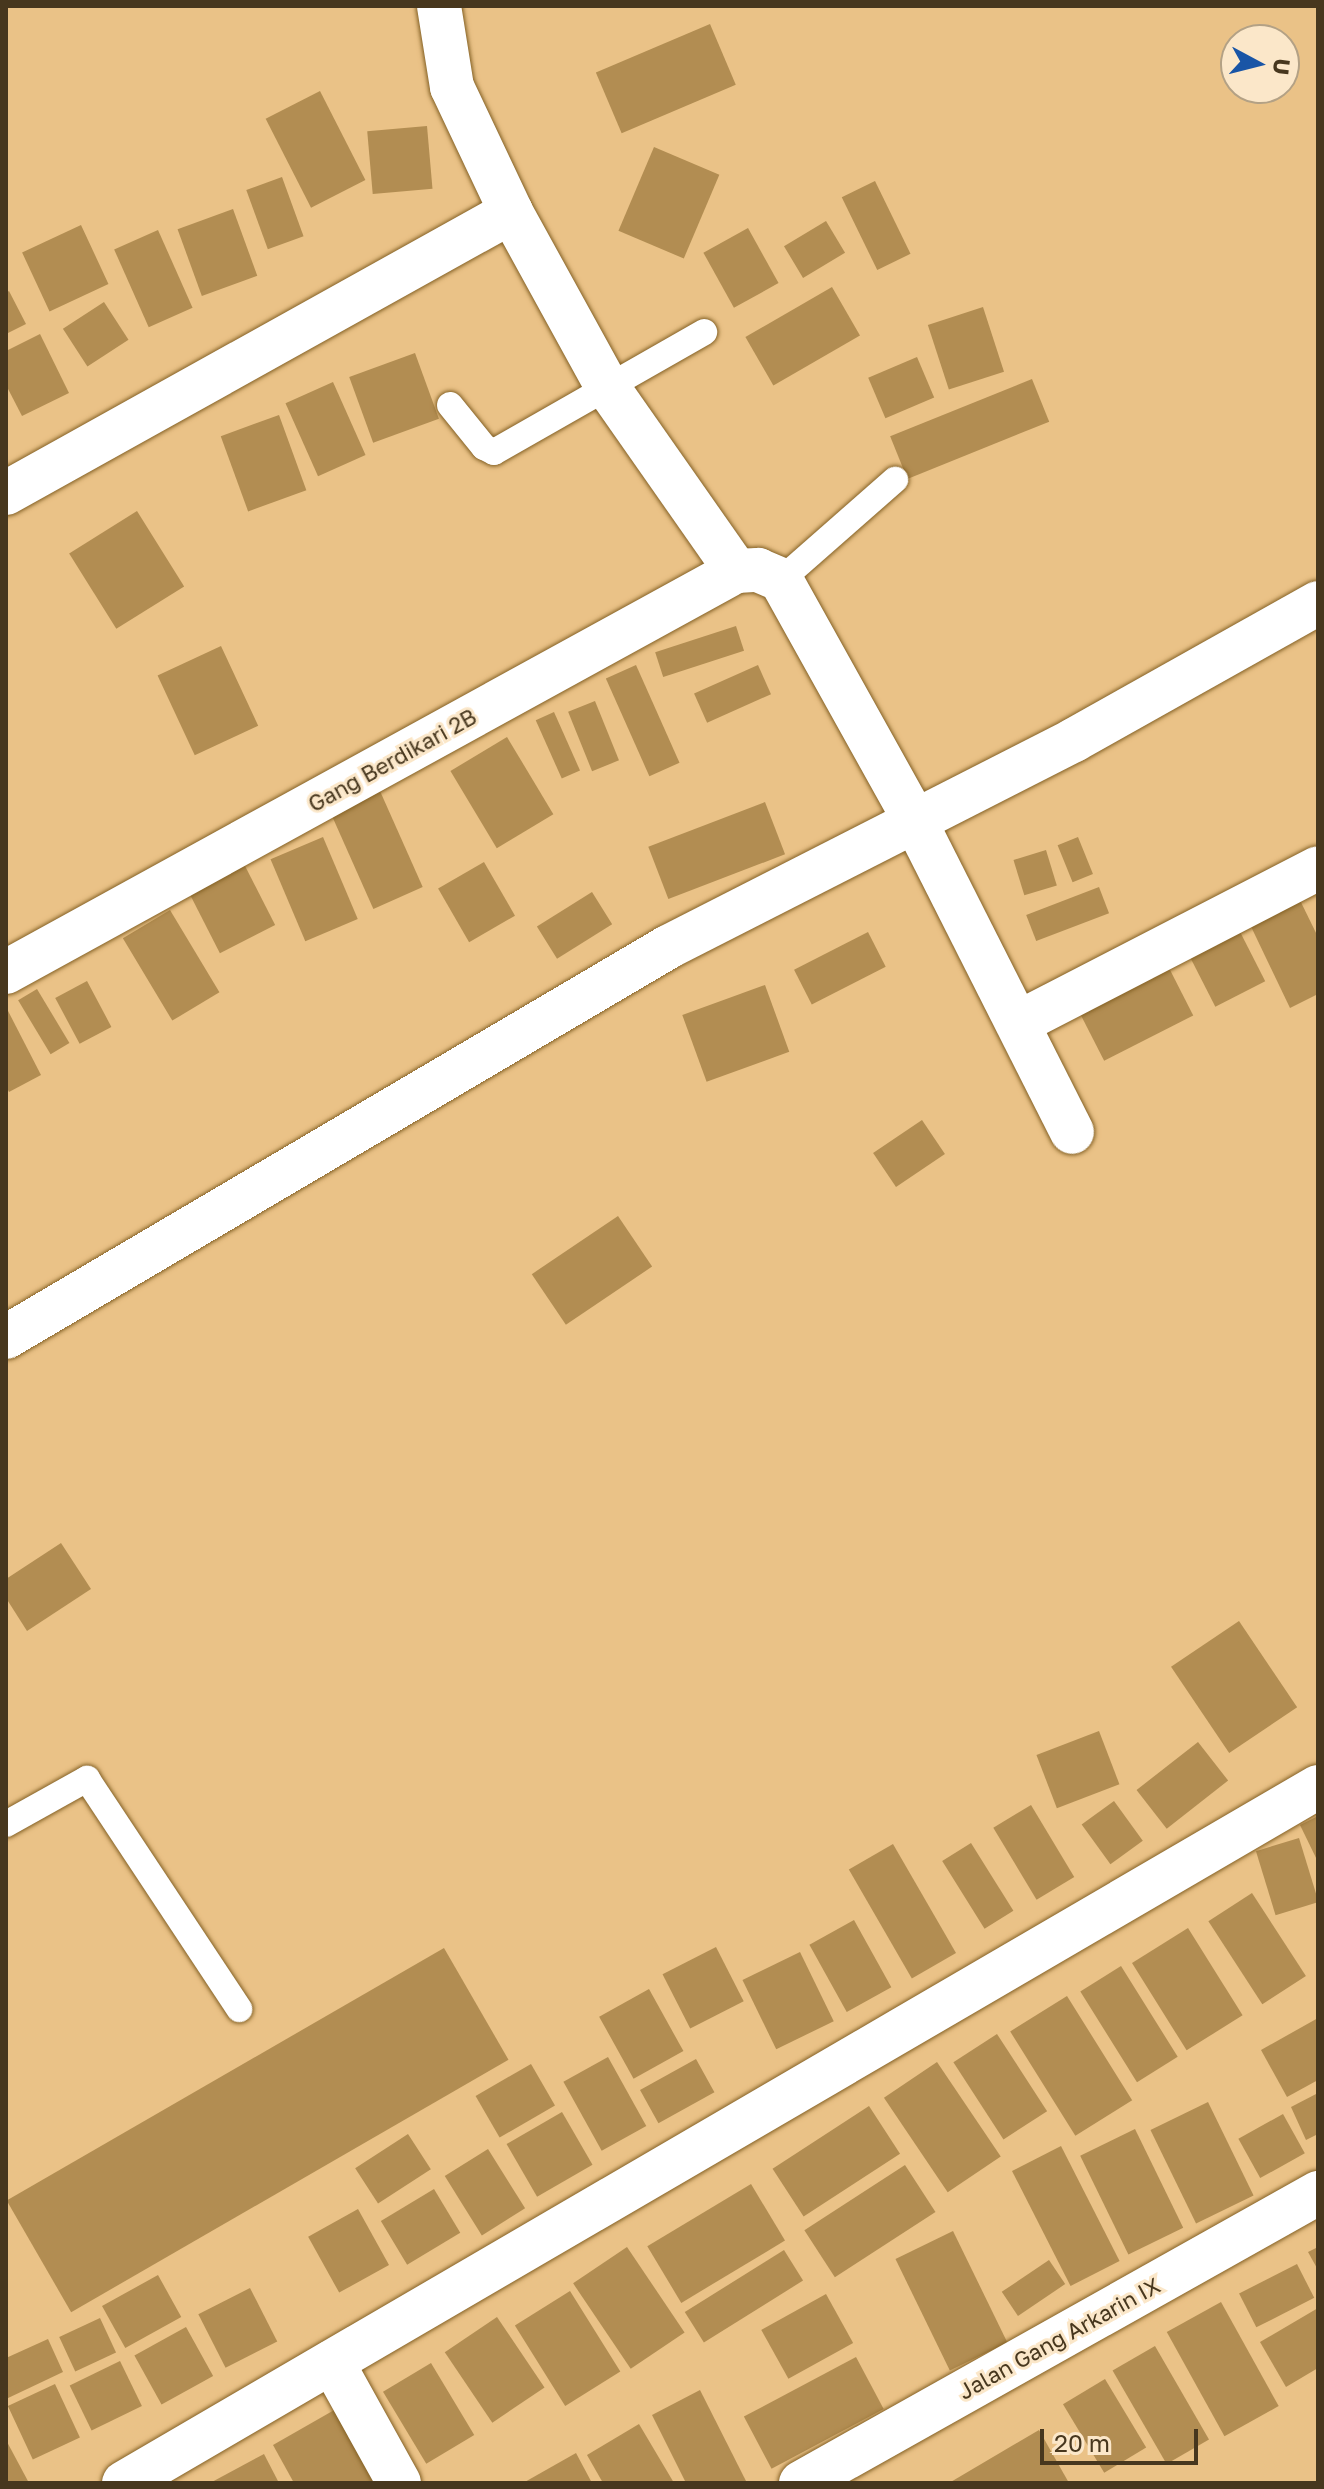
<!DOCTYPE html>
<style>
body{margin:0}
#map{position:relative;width:1324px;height:2489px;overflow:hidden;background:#eac287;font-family:"Golos Text",sans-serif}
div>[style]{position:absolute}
.building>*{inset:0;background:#b28d52;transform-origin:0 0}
.roads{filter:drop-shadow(0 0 2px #846125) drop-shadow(0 0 2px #846125)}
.service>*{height:26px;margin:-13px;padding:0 13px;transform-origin:13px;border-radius:13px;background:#fff}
.minor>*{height:44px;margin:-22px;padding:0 22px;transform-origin:22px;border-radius:22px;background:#fff}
span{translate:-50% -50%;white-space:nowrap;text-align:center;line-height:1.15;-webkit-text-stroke:6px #fbe7c9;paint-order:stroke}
.street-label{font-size:22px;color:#47371e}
.frame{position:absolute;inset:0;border:8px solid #47371e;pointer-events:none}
.north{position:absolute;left:1220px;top:24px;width:80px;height:80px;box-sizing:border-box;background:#fbe7c9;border:2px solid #b3a185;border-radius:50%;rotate:97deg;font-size:22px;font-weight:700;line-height:32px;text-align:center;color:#47371e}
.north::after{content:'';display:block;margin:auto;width:28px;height:36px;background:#1955a6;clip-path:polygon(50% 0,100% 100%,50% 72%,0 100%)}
.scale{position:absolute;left:1040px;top:2429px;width:158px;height:36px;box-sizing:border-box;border:4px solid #47371e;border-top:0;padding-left:10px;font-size:24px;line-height:28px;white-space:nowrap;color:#47371e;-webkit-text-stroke:6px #fbe7c9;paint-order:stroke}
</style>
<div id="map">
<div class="building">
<i style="left:710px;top:24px;width:66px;height:124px;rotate:67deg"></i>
<i style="left:320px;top:91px;width:100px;height:61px;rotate:63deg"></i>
<i style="left:427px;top:126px;width:63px;height:60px;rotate:85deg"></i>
<i style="left:654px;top:147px;width:71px;height:91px;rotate:23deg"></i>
<i style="left:282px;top:177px;width:63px;height:38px;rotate:70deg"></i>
<i style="left:875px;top:181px;width:81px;height:37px;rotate:64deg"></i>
<i style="left:233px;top:209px;width:71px;height:59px;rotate:70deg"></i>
<i style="left:826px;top:221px;width:37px;height:49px;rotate:59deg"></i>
<i style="left:81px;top:225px;width:65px;height:65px;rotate:65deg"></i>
<i style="left:748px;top:228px;width:63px;height:51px;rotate:61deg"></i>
<i style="left:158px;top:230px;width:85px;height:48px;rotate:66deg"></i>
<i style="left:832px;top:287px;width:56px;height:100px;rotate:60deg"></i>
<i style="clip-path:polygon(9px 291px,26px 324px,6px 334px,6px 293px)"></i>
<i style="left:104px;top:302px;width:45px;height:49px;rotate:57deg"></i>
<i style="left:983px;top:307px;width:68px;height:58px;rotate:72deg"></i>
<i style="clip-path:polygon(40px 334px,69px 393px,22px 416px,6px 385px,6px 351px)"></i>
<i style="left:415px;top:353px;width:70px;height:70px;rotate:70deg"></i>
<i style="left:917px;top:357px;width:44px;height:53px;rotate:67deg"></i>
<i style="left:1032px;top:379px;width:46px;height:153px;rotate:68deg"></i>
<i style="left:333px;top:382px;width:80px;height:52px;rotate:66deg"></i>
<i style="left:279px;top:415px;width:80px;height:62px;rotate:70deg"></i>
<i style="left:137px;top:511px;width:89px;height:80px;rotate:58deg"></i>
<i style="left:736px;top:626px;width:26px;height:85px;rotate:72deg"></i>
<i style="left:221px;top:646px;width:88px;height:70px;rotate:65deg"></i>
<i style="left:636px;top:665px;width:107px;height:33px;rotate:66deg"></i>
<i style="left:758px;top:665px;width:32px;height:70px;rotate:66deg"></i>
<i style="left:595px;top:701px;width:64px;height:29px;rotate:68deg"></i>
<i style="left:554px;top:712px;width:64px;height:20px;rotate:66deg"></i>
<i style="left:507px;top:737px;width:90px;height:66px;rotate:59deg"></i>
<i style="left:380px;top:791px;width:105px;height:54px;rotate:66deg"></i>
<i style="left:765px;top:802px;width:56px;height:125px;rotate:69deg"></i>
<i style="left:323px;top:837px;width:89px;height:57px;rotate:67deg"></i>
<i style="left:1078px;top:837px;width:40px;height:22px;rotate:68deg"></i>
<i style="left:1046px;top:850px;width:37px;height:34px;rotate:73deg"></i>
<i style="left:242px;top:860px;width:73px;height:62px;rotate:63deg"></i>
<i style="left:484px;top:862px;width:62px;height:53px;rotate:60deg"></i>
<i style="left:1099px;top:887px;width:28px;height:78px;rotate:69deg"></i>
<i style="clip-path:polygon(1295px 890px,1318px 937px,1318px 994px,1290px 1008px,1245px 914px)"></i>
<i style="left:592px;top:892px;width:38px;height:65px;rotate:58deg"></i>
<i style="left:170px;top:910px;width:96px;height:55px;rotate:59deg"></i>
<i style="left:1233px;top:918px;width:71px;height:56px;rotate:63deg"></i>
<i style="left:868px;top:932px;width:39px;height:83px;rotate:63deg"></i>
<i style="left:1166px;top:962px;width:60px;height:100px;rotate:63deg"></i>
<i style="left:87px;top:981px;width:52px;height:36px;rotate:62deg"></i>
<i style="left:765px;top:985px;width:71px;height:88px;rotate:70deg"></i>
<i style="left:37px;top:989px;width:63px;height:22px;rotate:59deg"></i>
<i style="clip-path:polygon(6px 1007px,41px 1075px,9px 1092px,6px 1086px)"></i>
<i style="left:922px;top:1120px;width:41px;height:59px;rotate:56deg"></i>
<i style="left:618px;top:1216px;width:61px;height:104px;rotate:56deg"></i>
<i style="clip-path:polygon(61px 1543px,91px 1589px,27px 1631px,6px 1598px,6px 1579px)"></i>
<i style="left:1239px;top:1621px;width:104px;height:82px;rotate:56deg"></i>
<i style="left:1099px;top:1731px;width:57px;height:67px;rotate:69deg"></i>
<i style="left:1198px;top:1742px;width:49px;height:78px;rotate:52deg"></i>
<i style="left:1114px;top:1801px;width:49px;height:40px;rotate:54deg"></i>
<i style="left:1031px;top:1805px;width:84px;height:44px;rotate:59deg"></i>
<i style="clip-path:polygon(1318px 1816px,1318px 1862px,1300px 1825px)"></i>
<i style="left:1299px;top:1838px;width:67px;height:45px;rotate:73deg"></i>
<i style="left:971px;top:1843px;width:80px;height:34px;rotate:58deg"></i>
<i style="left:893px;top:1844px;width:126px;height:51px;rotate:60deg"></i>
<i style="left:1252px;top:1893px;width:99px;height:52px;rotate:57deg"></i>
<i style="left:854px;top:1920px;width:77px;height:51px;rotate:61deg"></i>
<i style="left:1188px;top:1928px;width:103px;height:66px;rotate:58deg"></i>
<i style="left:716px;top:1947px;width:61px;height:60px;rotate:63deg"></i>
<i style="left:444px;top:1948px;width:129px;height:505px;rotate:60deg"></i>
<i style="left:800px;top:1952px;width:77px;height:64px;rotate:64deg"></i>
<i style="left:1121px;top:1966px;width:107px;height:48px;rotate:58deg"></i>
<i style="left:649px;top:1989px;width:71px;height:57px;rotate:61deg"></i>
<i style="left:1067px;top:1996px;width:123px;height:67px;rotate:58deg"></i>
<i style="clip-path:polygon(1318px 2018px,1318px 2080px,1287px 2097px,1261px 2050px)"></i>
<i style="left:997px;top:2034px;width:92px;height:52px;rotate:57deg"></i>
<i style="left:608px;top:2057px;width:79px;height:51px;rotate:61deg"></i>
<i style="left:696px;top:2059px;width:38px;height:64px;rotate:61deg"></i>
<i style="left:937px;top:2062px;width:114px;height:64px;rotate:56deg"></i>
<i style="left:531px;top:2064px;width:48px;height:64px;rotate:60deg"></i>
<i style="clip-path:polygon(1318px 2093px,1318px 2134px,1306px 2140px,1291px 2107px)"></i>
<i style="left:1208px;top:2102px;width:104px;height:64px;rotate:64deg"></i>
<i style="left:869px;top:2106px;width:57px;height:115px;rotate:57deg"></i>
<i style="left:562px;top:2112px;width:61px;height:64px;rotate:60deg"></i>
<i style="left:1283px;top:2114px;width:45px;height:51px;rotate:61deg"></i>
<i style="left:1135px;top:2129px;width:110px;height:61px;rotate:64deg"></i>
<i style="left:408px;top:2134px;width:42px;height:63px;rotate:57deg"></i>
<i style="left:1061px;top:2146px;width:129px;height:55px;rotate:63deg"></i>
<i style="left:488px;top:2149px;width:70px;height:51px;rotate:58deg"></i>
<i style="left:905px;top:2165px;width:56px;height:120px;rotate:57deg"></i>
<i style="left:751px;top:2184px;width:66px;height:121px;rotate:59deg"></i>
<i style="left:434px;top:2189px;width:51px;height:62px;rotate:59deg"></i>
<i style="left:358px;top:2209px;width:64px;height:57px;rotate:61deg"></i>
<i style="left:953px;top:2231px;width:124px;height:64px;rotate:64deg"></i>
<i style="left:627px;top:2247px;width:103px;height:65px;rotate:56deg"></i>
<i style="clip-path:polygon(1318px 2247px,1318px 2270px,1308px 2252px)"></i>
<i style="left:784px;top:2250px;width:36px;height:117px;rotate:58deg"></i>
<i style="left:1049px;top:2260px;width:29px;height:57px;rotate:56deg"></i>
<i style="left:1297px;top:2264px;width:38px;height:65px;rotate:63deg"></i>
<i style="left:158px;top:2275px;width:48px;height:64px;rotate:61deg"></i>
<i style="left:250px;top:2288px;width:60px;height:58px;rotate:63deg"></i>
<i style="left:570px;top:2291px;width:95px;height:65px;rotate:58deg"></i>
<i style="left:826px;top:2294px;width:56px;height:74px;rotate:61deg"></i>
<i style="left:1221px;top:2302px;width:119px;height:62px;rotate:61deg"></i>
<i style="clip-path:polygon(1318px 2308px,1318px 2368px,1286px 2387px,1260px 2342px)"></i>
<i style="left:497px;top:2317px;width:85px;height:63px;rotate:56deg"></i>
<i style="left:100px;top:2318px;width:38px;height:45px;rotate:65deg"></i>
<i style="left:186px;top:2327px;width:56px;height:59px;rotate:61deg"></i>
<i style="clip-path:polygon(48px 2339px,63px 2372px,6px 2399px,6px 2358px)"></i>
<i style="left:1155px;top:2346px;width:108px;height:49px;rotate:60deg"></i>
<i style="left:856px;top:2357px;width:59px;height:127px;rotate:62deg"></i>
<i style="left:120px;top:2361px;width:50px;height:56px;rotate:64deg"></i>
<i style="left:431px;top:2363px;width:84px;height:56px;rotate:59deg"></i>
<i style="left:1105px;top:2379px;width:80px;height:49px;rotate:59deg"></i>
<i style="left:55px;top:2384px;width:59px;height:52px;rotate:65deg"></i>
<i style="clip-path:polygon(700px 2390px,747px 2483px,686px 2483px,652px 2415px)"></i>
<i style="clip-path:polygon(343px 2405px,388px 2483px,294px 2483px,273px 2445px)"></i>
<i style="clip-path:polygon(639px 2424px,674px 2483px,603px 2483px,587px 2455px)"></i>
<i style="clip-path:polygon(1039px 2430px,1069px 2483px,949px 2483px)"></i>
<i style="clip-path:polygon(6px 2440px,29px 2483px,6px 2483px)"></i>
<i style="clip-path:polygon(576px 2453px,592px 2483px,523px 2483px)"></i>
<i style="clip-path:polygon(264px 2454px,279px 2483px,210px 2483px)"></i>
</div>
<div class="roads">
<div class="service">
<i style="left:450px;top:405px;width:54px;rotate:51deg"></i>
<i style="left:484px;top:447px;width:11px;rotate:27deg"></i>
<i style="left:494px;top:452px;width:242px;rotate:-29.7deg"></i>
<i style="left:781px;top:580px;width:152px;rotate:-41.3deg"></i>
<i style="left:6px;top:1824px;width:93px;rotate:-29.1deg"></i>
<i style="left:87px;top:1779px;width:276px;rotate:56.5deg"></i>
</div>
<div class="minor">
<i style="left:439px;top:6px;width:82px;rotate:80.9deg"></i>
<i style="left:452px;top:87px;width:138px;rotate:64.7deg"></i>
<i style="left:511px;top:212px;width:197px;rotate:61.2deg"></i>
<i style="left:606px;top:385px;width:227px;rotate:55deg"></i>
<i style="left:6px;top:493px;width:578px;rotate:-29.09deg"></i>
<i style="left:6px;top:972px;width:833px;rotate:-28.78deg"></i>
<i style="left:736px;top:571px;width:22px;rotate:-3deg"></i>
<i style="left:758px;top:570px;width:25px;rotate:23deg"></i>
<i style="left:781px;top:580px;width:278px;rotate:60.9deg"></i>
<i style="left:916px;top:823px;width:346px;rotate:63.2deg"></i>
<i style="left:1020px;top:1022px;width:335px;rotate:-27.3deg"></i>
<i style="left:6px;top:1337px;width:768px;rotate:-30.5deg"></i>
<i style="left:668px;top:947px;width:456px;rotate:-27deg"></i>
<i style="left:1074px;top:740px;width:280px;rotate:-29.3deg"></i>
<i style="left:332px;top:2362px;width:138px;rotate:61deg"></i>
<i style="left:124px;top:2483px;width:1382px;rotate:-30.24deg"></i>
<i style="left:801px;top:2483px;width:593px;rotate:-29.29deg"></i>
</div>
</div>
<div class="street-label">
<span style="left:392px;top:760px;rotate:-29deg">Gang Berdikari 2B</span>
<span style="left:1059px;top:2338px;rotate:-29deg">Jalan Gang Arkarin IX</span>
</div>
<div class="frame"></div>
<div class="north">U</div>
<div class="scale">20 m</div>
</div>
